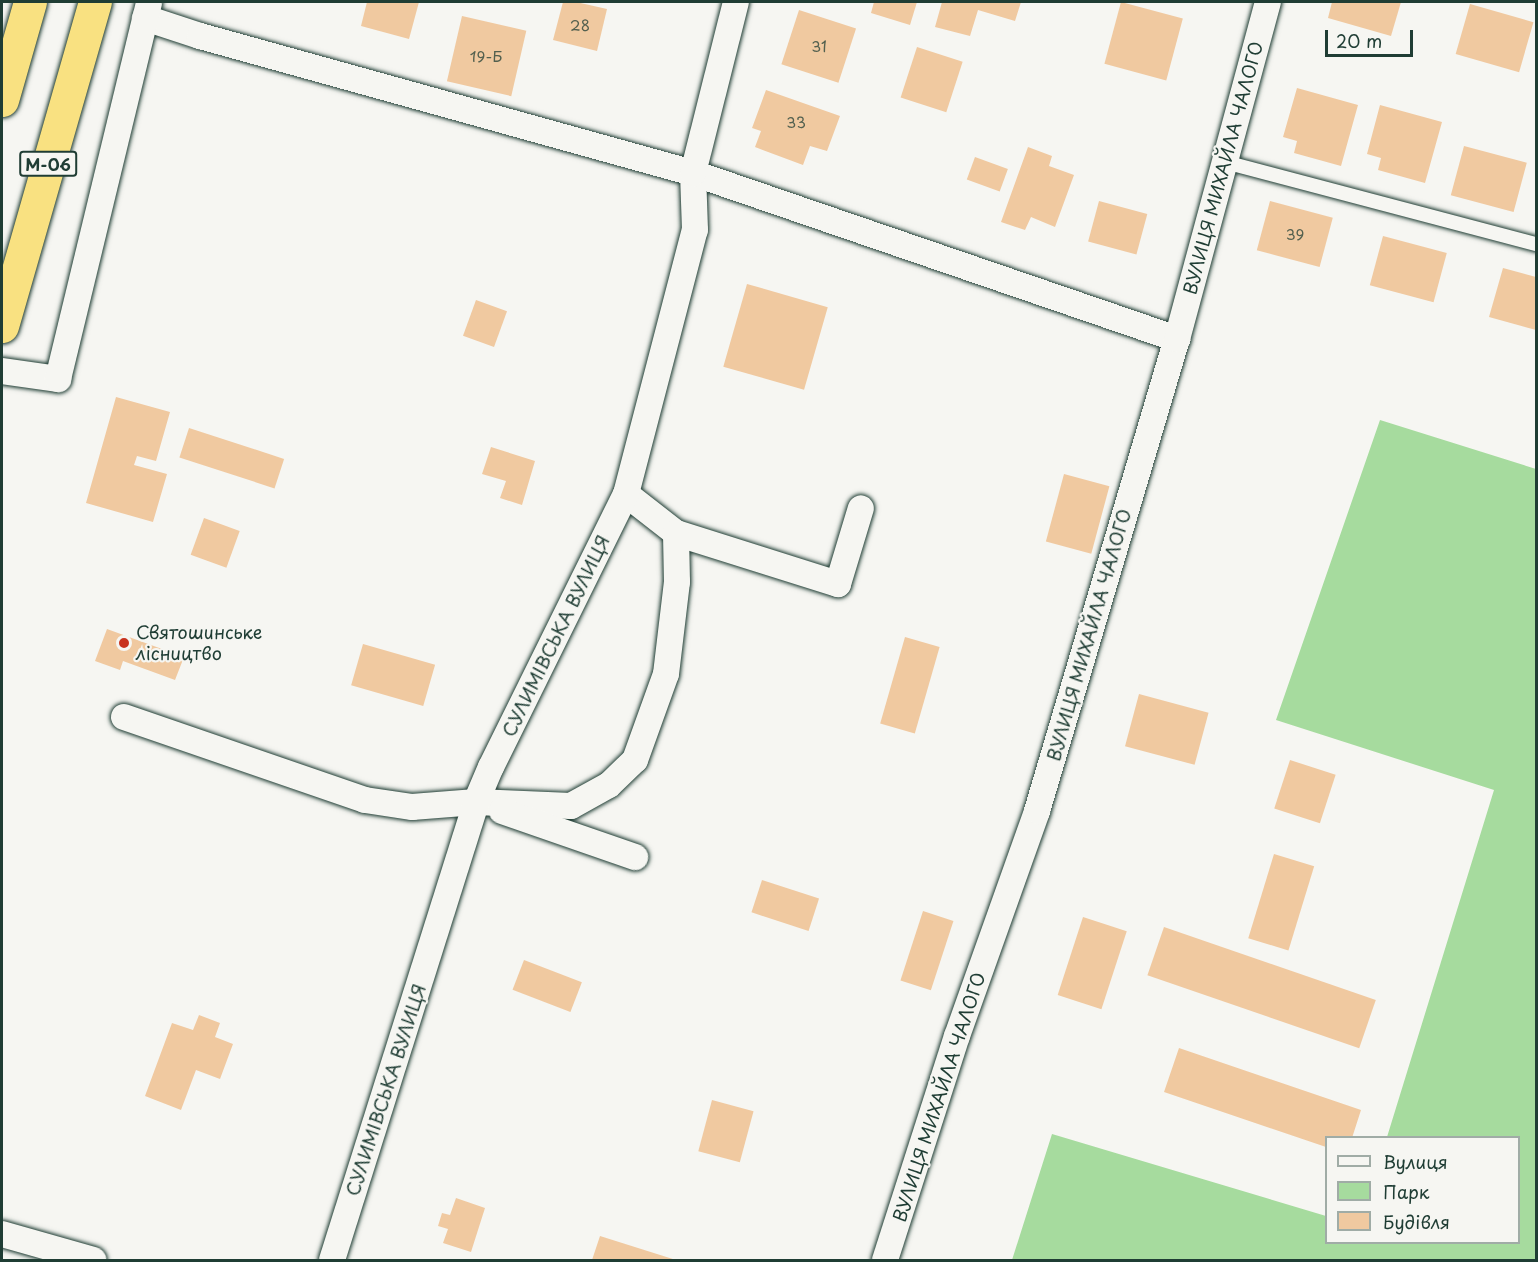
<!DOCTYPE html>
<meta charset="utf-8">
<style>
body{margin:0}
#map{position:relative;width:1538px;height:1262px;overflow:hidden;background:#f6f6f2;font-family:"Playpen Sans",sans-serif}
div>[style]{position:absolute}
.green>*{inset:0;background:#a6db9e}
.building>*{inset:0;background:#f0c9a0;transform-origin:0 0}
.roads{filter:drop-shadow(0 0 2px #1f3d34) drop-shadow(0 0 2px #1f3d34)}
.service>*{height:14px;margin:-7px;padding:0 7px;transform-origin:7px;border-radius:7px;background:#f6f6f2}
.minor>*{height:26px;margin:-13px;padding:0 13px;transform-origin:13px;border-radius:13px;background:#f6f6f2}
.trunk>*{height:33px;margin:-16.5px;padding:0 16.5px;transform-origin:16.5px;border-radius:16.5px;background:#f9e181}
.dots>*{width:16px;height:16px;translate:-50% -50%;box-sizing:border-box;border:3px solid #f6f6f2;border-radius:50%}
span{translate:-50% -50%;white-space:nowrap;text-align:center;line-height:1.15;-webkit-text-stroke:4.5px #f6f6f2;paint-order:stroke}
.number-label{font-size:15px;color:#53604f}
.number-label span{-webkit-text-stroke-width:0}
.shield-label span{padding:2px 4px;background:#f6f6f2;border:2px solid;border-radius:4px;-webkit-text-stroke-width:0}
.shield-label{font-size:16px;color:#1f3d34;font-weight:700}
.street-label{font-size:18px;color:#1f3d34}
.poi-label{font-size:18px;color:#1f3d34}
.left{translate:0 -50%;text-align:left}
.frame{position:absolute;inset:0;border:3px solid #1f3d34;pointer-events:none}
.legend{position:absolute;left:1325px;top:1136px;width:195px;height:108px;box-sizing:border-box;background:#f6f6f2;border:2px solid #a0aca6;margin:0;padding:8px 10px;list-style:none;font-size:18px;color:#1f3d34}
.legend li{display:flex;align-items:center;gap:12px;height:30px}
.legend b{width:30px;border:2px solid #a0aca6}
.scale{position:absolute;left:1325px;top:30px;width:88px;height:27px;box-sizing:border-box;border:3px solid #1f3d34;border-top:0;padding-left:8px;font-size:18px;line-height:21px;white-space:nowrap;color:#1f3d34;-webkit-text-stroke:4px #f6f6f2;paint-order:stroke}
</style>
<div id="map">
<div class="green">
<i style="clip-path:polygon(1380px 420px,1536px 469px,1536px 1260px,1012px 1260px,1052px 1134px,1326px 1216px,1326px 1242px,1518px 1242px,1518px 1138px,1387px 1137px,1494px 790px,1276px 720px)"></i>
</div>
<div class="building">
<i style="clip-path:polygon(367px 2px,419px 2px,409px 39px,361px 26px)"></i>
<i style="clip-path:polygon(563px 2px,576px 2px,607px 9px,597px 51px,553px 40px)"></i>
<i style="clip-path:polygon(874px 2px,917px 2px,910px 25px,871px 13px)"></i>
<i style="clip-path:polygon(942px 2px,1021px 2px,1015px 21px,978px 10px,970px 36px,935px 27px)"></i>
<i style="left:1121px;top:2px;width:64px;height:64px;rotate:15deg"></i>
<i style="clip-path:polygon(1332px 2px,1401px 2px,1391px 36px,1328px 18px)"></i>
<i style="left:1470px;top:4px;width:66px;height:52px;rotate:16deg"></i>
<i style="left:799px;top:10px;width:60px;height:57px;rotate:18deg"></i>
<i style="left:462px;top:16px;width:66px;height:67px;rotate:13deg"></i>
<i style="left:917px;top:47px;width:48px;height:53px;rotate:18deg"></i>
<i style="clip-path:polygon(1297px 88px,1358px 105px,1341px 166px,1294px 153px,1297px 141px,1283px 137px)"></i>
<i style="clip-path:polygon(766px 90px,840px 116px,827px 151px,810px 146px,803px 165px,755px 147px,761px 131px,752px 128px)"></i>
<i style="clip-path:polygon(1380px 105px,1442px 122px,1425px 183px,1378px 170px,1381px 158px,1367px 154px)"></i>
<i style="left:1464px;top:146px;width:65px;height:51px;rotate:15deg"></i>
<i style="clip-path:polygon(1028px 147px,1052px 156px,1049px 166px,1074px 175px,1055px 227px,1031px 217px,1025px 230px,1001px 222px)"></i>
<i style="left:975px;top:157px;width:35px;height:24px;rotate:20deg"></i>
<i style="left:1099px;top:201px;width:50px;height:42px;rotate:15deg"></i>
<i style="left:1270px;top:201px;width:65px;height:51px;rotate:15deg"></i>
<i style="left:1383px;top:236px;width:66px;height:51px;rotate:15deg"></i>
<i style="clip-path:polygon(1503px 268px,1536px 277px,1536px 330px,1489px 317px)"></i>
<i style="left:747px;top:284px;width:84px;height:86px;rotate:16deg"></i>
<i style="left:476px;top:300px;width:33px;height:38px;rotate:20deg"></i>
<i style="clip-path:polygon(116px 397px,170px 412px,156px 461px,137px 456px,134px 465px,167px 474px,153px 522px,86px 503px)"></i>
<i style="left:189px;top:428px;width:100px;height:31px;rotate:18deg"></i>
<i style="clip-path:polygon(491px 447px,535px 461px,522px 505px,500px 498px,506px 481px,482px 474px)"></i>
<i style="left:1064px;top:474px;width:47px;height:70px;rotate:15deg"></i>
<i style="left:204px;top:518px;width:38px;height:39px;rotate:20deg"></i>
<i style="clip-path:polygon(107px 629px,184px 657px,175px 680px,123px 661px,120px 670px,95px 661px)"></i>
<i style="left:905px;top:637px;width:36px;height:90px;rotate:16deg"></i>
<i style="left:363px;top:644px;width:75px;height:43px;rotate:16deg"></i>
<i style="left:1139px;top:694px;width:72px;height:54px;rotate:15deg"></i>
<i style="left:1290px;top:760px;width:48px;height:51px;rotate:18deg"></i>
<i style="left:1274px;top:854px;width:42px;height:88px;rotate:17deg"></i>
<i style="left:762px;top:880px;width:60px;height:34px;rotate:18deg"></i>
<i style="left:923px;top:911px;width:32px;height:73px;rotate:18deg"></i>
<i style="left:1083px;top:917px;width:46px;height:82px;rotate:18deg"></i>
<i style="left:1164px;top:927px;width:224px;height:51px;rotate:19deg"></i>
<i style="left:524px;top:960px;width:62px;height:32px;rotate:21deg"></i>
<i style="clip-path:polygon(199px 1015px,220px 1023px,215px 1037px,233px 1044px,220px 1079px,196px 1070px,181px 1110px,145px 1096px,172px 1023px,193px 1030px)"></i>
<i style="clip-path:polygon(1179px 1048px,1361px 1110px,1352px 1138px,1326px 1138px,1326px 1147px,1164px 1092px)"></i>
<i style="left:712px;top:1100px;width:43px;height:53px;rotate:15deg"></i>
<i style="clip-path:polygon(456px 1198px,485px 1208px,471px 1252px,443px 1243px,448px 1229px,438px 1226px,442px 1213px,450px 1215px)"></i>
<i style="clip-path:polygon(600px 1236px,676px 1260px,592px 1260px)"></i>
</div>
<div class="roads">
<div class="service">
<i style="left:1225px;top:162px;width:322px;rotate:14.8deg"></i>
</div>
<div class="minor">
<i style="left:145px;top:18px;width:58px;rotate:18.1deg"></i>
<i style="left:200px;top:36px;width:512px;rotate:15.53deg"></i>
<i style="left:693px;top:173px;width:512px;rotate:18.93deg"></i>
<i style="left:2px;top:371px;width:57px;rotate:8.1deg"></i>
<i style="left:58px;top:379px;width:387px;rotate:-76.4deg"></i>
<i style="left:626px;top:494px;width:63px;rotate:38deg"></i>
<i style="left:676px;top:533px;width:170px;rotate:17.5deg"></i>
<i style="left:838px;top:584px;width:79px;rotate:-73.2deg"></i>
<i style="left:124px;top:717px;width:255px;rotate:19deg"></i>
<i style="left:365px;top:800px;width:48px;rotate:8.5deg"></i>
<i style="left:412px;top:807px;width:64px;rotate:-4.5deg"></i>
<i style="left:476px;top:802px;width:95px;rotate:2.4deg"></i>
<i style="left:571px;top:806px;width:43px;rotate:-28.9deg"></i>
<i style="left:609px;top:785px;width:36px;rotate:-44deg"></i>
<i style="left:635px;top:760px;width:91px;rotate:-70.2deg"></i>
<i style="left:666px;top:674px;width:93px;rotate:-83.2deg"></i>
<i style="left:677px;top:582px;width:49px;rotate:-91.2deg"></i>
<i style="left:502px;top:811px;width:141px;rotate:19.1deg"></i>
<i style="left:2px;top:1234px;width:95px;rotate:15.9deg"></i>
<i style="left:332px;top:1260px;width:480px;rotate:-72.5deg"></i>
<i style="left:476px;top:802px;width:38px;rotate:-67deg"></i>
<i style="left:491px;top:767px;width:305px;rotate:-63.7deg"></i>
<i style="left:626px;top:494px;width:273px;rotate:-75.4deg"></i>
<i style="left:695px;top:230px;width:57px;rotate:-92deg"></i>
<i style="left:693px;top:173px;width:176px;rotate:-75.9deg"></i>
<i style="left:885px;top:1260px;width:235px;rotate:-72.2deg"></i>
<i style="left:957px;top:1036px;width:239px;rotate:-70.4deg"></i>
<i style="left:1037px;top:811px;width:492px;rotate:-73.5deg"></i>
<i style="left:1177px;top:339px;width:349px;rotate:-74.9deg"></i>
</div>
<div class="trunk">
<i style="left:2px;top:100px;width:102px;rotate:-74.1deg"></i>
<i style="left:2px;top:326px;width:337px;rotate:-74deg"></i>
</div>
</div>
<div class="dots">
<i style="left:124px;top:643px;background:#c8321e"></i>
</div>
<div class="number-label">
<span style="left:580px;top:25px">28</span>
<span style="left:819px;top:46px">31</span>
<span style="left:486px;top:56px">19-Б</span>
<span style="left:796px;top:122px">33</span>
<span style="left:1295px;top:234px">39</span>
</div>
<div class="shield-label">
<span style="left:48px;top:164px">М-06</span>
</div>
<div class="street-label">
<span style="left:1223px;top:168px;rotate:-75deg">ВУЛИЦЯ МИХАЙЛА ЧАЛОГО</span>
<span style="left:1089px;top:635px;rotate:-74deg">ВУЛИЦЯ МИХАЙЛА ЧАЛОГО</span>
<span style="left:556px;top:636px;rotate:-64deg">СУЛИМІВСЬКА ВУЛИЦЯ</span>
<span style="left:386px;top:1090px;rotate:-72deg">СУЛИМІВСЬКА ВУЛИЦЯ</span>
<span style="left:939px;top:1097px;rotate:-72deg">ВУЛИЦЯ МИХАЙЛА ЧАЛОГО</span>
</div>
<div class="poi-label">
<span class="left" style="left:136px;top:643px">Святошинське<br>лісництво</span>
</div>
<div class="frame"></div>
<ul class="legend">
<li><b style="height:8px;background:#f6f6f2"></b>Вулиця</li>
<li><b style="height:16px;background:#a6db9e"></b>Парк</li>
<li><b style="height:16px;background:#f0c9a0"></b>Будівля</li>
</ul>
<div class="scale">20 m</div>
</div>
